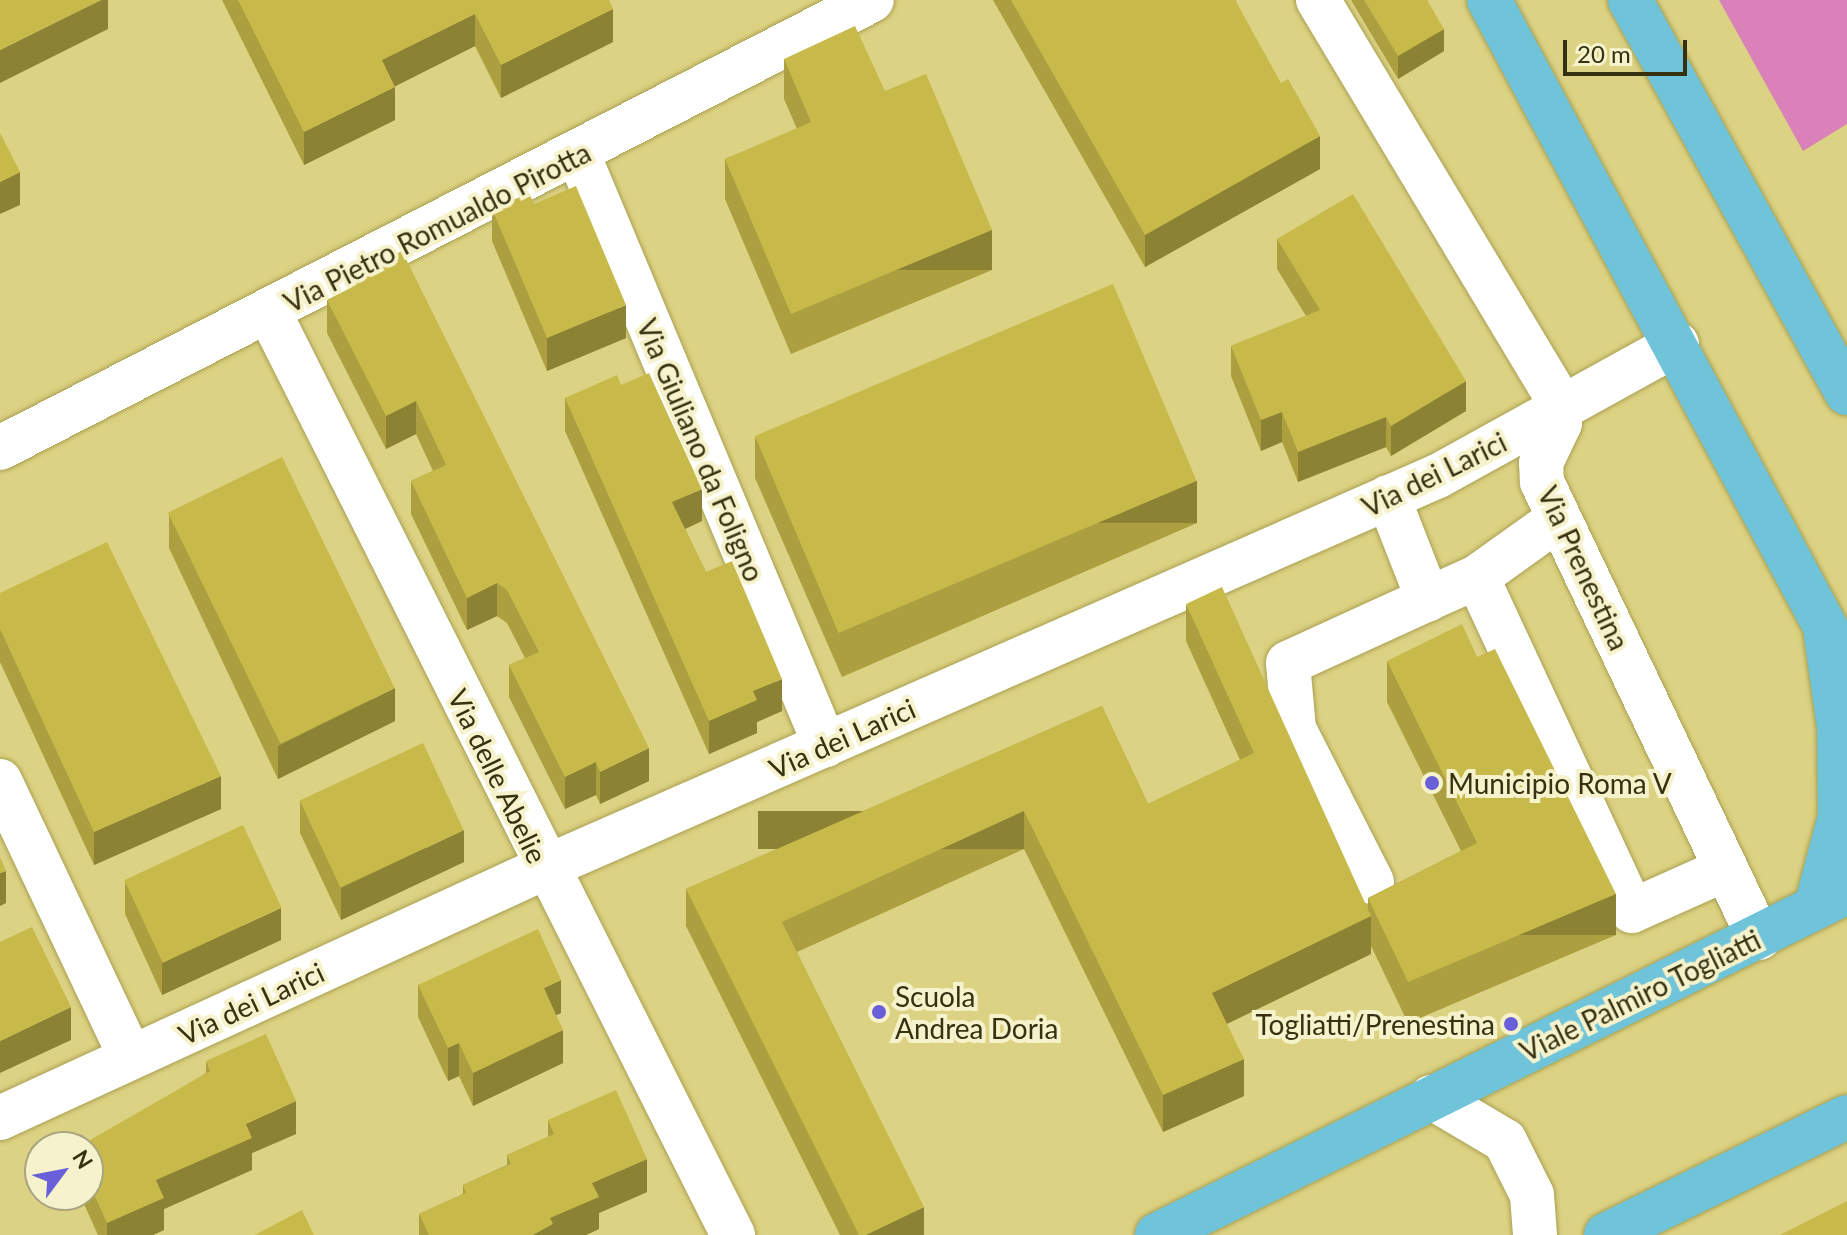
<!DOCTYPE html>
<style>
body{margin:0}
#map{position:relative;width:1847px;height:1235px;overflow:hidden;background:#dcd283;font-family:Lato,sans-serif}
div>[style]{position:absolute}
.green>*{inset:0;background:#d981b8}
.roads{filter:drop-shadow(0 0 2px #a9a052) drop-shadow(0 0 2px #a9a052)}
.minor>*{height:44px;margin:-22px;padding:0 22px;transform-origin:22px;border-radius:22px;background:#fff}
.major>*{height:44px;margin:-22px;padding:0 22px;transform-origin:22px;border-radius:22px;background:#70c4da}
.wall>*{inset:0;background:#ab9f40}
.shaded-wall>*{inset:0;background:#8b8234;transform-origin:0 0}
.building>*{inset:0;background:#c7b94a;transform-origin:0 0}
.dots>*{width:22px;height:22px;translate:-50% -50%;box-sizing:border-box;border:4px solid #f6f2cc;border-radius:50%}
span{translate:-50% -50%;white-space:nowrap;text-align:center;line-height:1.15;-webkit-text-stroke:8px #f6f2cc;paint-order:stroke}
.street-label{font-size:28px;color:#363211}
.poi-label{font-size:28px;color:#363211}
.left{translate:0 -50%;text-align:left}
.right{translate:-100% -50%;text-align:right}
.north{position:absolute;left:24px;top:1131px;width:80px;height:80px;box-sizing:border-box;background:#f6f2cc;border:2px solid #a9a581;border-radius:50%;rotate:58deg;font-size:22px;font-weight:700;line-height:32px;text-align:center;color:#363211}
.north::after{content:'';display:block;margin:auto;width:28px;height:36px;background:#695fd9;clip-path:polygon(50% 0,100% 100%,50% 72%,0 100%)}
.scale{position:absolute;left:1563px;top:40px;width:124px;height:36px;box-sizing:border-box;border:4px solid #363211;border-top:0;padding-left:10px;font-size:24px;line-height:28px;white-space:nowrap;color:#363211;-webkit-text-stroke:6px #f6f2cc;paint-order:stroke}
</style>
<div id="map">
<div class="green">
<i style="clip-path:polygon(1719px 0,1847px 0,1847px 124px,1803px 151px)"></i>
</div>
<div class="roads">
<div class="minor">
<i style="left:1318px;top:0;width:458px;rotate:59deg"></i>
<i style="left:1554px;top:393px;width:31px;rotate:79deg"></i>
<i style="left:1560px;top:423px;width:44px;rotate:115.4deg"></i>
<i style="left:1541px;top:463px;width:19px;rotate:87deg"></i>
<i style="left:1542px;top:482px;width:505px;rotate:64.55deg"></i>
<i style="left:578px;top:154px;width:641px;rotate:67.32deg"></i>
<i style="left:270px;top:314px;width:1031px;rotate:63.31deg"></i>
<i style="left:0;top:448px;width:980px;rotate:-27.19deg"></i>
<i style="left:1388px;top:497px;width:110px;rotate:68.6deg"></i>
<i style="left:1428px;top:599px;width:54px;rotate:-24.2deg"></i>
<i style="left:1477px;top:577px;width:368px;rotate:65.1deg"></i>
<i style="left:1632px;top:911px;width:103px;rotate:-24.1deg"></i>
<i style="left:1477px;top:577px;width:100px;rotate:-35.6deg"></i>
<i style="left:0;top:781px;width:306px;rotate:64.7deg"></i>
<i style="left:1372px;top:882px;width:172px;rotate:-117deg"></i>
<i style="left:1294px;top:729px;width:66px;rotate:-95.2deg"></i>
<i style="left:1288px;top:663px;width:154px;rotate:-24.6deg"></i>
<i style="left:1431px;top:1097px;width:86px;rotate:30.7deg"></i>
<i style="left:1505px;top:1141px;width:60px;rotate:63.4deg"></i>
<i style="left:1532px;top:1195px;width:40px;rotate:85.7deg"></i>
<i style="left:0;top:1118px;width:599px;rotate:-24.68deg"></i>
<i style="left:544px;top:868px;width:976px;rotate:-23.68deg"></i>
<i style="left:1438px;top:476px;width:273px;rotate:-28.9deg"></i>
</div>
<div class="major">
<i style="left:1489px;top:0;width:757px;rotate:61.78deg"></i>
<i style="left:1630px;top:0;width:449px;rotate:61.1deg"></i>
<i style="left:1816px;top:907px;width:93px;rotate:-75.1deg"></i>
<i style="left:1840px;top:817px;width:90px;rotate:-90.6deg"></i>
<i style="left:1839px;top:727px;width:92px;rotate:-98.1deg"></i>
<i style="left:1157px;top:1235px;width:771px;rotate:-26.43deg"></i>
<i style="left:1606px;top:1235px;width:268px;rotate:-26.1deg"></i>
</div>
</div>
<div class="wall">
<i style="clip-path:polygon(222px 0,609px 0,613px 42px,501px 98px,475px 46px,395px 86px,395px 120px,304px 165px)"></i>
<i style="clip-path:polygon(993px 0,1235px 0,1320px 169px,1145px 267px)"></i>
<i style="clip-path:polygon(1351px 0,1427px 0,1444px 51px,1398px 79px)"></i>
<i style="clip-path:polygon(784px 59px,885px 91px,992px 270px,791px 354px,725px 199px,725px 159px,797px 129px,784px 99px)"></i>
<i style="clip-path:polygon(534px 204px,626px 338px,547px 371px,492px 241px,492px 209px)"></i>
<i style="clip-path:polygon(1277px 239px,1466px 411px,1391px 456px,1386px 447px,1298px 482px,1282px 442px,1261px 451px,1231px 376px,1231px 346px,1306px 316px,1277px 269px)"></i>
<i style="clip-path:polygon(352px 276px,649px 781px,600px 804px,596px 795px,565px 809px,509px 697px,509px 665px,525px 658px,507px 623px,497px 616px,467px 630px,411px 514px,411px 481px,433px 471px,416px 434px,386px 449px,327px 333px,327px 300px,352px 288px)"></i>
<i style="clip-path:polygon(621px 385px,702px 521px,685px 529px,706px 572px,782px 711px,757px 722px,757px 733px,709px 754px,565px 431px,565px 398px)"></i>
<i style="clip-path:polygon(755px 437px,1197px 523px,842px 677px,755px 478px)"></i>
<i style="clip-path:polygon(169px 515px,395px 721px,278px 779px,169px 548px)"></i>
<i style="clip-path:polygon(0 593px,221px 809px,94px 865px,0 662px)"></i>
<i style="clip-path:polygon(1186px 604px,1368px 908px,1368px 898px,1461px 851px,1387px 702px,1387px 661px,1616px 935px,1408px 1023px,1371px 946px,1371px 954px,1227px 1024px,1244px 1096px,1163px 1132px,1024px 849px,797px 952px,924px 1235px,840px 1235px,686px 926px,686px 889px,1102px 706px,1148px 804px,1240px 760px,1186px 641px)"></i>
<i style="clip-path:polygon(300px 801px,464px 862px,341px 920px,300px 833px)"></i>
<i style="clip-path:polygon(125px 882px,281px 940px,162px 995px,125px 914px)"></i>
<i style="clip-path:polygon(418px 985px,561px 1013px,556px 1015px,563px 1063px,473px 1106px,459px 1076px,448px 1081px,418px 1017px)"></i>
<i style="clip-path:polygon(206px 1061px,296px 1134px,252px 1153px,252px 1170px,164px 1209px,164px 1230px,153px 1235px,98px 1235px,80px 1195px,88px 1195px,88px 1147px,206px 1073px)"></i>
<i style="clip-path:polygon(548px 1120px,647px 1192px,599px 1213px,599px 1229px,586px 1235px,419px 1235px,419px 1214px,463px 1194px,463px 1185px,507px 1165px,507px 1155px,548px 1137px)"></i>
</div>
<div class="shaded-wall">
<i style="clip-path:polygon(101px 0,108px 0,108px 29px,0 83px,0 50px)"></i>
<i style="clip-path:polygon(613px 9px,613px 42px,501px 98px,501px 65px)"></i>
<i style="clip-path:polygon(475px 14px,475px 46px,382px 93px,382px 60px)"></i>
<i style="clip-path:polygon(1444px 29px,1444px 51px,1398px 79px,1398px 56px)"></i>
<i style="clip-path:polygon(395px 87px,395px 120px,304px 165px,304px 132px)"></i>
<i style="clip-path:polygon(1320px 136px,1320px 169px,1145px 267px,1145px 235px)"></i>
<i style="clip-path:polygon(20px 172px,20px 205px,0 214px,0 182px)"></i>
<i style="left:992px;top:230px;width:40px;height:218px;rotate:90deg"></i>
<i style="clip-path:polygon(626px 305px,626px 338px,547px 371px,547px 338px)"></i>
<i style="clip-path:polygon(1466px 381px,1466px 411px,1391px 456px,1391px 426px)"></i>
<i style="clip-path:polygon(416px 401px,416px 434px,386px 449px,386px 416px)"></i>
<i style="clip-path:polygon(1282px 412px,1282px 442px,1261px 451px,1261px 420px)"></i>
<i style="clip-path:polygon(1386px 417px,1386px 447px,1298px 482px,1298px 452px)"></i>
<i style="left:1197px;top:481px;width:42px;height:387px;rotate:90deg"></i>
<i style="clip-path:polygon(702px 489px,702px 521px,672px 535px,672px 502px)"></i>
<i style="clip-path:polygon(497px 583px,497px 616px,467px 630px,467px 598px)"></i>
<i style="clip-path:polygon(782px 679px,782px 711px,757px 722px,757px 733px,709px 754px,709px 721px,753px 691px)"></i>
<i style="clip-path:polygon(395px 688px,395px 721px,278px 779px,278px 746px)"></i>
<i style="clip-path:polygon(649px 748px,649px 781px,600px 804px,600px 772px)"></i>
<i style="clip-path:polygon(596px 762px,596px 795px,565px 809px,565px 777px)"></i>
<i style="clip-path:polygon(221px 776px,221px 809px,94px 865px,94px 832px)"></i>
<i style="left:1024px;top:811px;width:38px;height:266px;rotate:90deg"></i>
<i style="clip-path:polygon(464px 830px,464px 862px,341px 920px,341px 888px)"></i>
<i style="clip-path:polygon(6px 871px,6px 903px,0 906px,0 873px)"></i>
<i style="left:1616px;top:894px;width:41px;height:226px;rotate:90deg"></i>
<i style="clip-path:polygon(281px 908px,281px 940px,162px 995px,162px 963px)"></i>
<i style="clip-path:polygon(1371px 916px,1371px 954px,1212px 1031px,1212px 993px)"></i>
<i style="clip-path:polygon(561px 980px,561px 1013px,544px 1021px,544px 988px)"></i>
<i style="clip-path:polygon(71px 1007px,71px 1040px,0 1073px,0 1041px)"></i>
<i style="clip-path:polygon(563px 1030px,563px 1063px,473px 1106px,473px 1073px)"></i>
<i style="clip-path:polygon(459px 1043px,459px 1076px,448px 1081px,448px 1048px)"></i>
<i style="clip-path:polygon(1244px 1059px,1244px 1096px,1163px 1132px,1163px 1095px)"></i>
<i style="clip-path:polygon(296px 1101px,296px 1134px,252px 1153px,252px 1170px,164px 1209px,164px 1230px,153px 1235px,107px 1235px,107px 1223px,156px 1180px,246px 1124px)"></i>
<i style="clip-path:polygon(647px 1159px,647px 1192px,599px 1213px,599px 1229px,586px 1235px,533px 1235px,550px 1218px,592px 1183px)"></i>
<i style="clip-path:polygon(924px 1207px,924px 1235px,866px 1235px)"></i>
</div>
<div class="building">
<i style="clip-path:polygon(0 0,101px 0,0 50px)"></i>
<i style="clip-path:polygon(238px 0,609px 0,613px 9px,501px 65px,475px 14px,382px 60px,395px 87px,304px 132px)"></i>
<i style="clip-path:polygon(1011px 0,1235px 0,1281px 83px,1288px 79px,1320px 136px,1145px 235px)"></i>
<i style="clip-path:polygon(1364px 0,1427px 0,1444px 29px,1398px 56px)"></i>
<i style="clip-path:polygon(855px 26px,885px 91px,926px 74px,992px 230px,791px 314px,725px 159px,811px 122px,784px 59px)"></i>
<i style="clip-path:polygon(0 133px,20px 172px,0 182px)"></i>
<i style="clip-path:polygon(576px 186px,626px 305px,547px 338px,492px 209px,529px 193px,534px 204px)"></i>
<i style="clip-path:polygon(1353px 194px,1466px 381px,1391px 426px,1386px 417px,1298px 452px,1282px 412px,1261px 420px,1231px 346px,1320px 310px,1277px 239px)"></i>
<i style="clip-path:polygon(402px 251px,649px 748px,600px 772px,596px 762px,565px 777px,509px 665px,539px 652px,507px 590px,497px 583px,467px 598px,411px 481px,446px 465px,416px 401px,386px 416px,327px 300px,356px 285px,352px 276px)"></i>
<i style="left:1113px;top:284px;width:214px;height:389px;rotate:67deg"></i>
<i style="clip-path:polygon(649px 373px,702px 489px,672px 502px,706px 572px,732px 561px,782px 679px,753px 691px,757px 700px,709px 721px,565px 398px,617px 375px,621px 385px)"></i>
<i style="left:282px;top:457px;width:257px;height:127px;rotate:64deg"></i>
<i style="clip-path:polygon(107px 542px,221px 776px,94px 832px,0 629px,0 593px)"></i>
<i style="clip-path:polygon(1222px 587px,1371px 916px,1212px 993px,1244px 1059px,1163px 1095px,1024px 811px,782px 922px,924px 1207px,866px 1235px,859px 1235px,686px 889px,1102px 706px,1148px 804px,1254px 753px,1186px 604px)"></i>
<i style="clip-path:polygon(1462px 624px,1477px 657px,1495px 649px,1616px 894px,1408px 982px,1368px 898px,1477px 843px,1387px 661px)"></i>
<i style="left:423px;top:743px;width:96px;height:136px;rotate:65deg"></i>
<i style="left:243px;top:825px;width:91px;height:131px;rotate:65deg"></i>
<i style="clip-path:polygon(0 857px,6px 871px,0 873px)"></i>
<i style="clip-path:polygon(32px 927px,71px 1007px,0 1041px,0 942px)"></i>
<i style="clip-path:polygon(538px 929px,561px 980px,544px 988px,563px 1030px,473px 1073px,459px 1043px,448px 1048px,418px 985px)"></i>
<i style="clip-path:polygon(266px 1034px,296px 1101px,246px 1124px,252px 1138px,156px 1180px,164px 1198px,107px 1223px,88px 1181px,88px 1147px,78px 1147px,210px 1071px,206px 1061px)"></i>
<i style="clip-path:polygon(616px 1090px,647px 1159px,592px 1183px,599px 1197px,550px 1218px,553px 1224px,533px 1235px,429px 1235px,419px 1214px,466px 1193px,463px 1185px,511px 1164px,507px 1155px,554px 1134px,548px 1120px)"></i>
<i style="clip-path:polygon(1847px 1201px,1847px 1235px,1780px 1235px)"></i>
<i style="clip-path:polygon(302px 1210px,314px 1235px,255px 1235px)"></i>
</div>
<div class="dots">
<i style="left:1432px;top:783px;background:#695fd9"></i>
<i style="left:879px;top:1012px;background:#695fd9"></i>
<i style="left:1511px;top:1024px;background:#695fd9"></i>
</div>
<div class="street-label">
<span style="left:437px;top:227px;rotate:-27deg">Via Pietro Romualdo Pirotta</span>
<span style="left:701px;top:450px;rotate:67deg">Via Giuliano da Foligno</span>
<span style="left:1434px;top:474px;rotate:-26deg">Via dei Larici</span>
<span style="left:1584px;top:568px;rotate:65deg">Via Prenestina</span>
<span style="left:842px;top:738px;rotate:-24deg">Via dei Larici</span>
<span style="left:498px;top:776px;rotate:64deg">Via delle Abelie</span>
<span style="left:1640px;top:995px;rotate:-26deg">Viale Palmiro Togliatti</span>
<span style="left:251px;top:1003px;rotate:-25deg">Via dei Larici</span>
</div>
<div class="poi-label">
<span class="left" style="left:1448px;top:783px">Municipio Roma V</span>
<span class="left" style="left:895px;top:1012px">Scuola<br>Andrea Doria</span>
<span class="right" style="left:1495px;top:1024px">Togliatti/Prenestina</span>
</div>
<div class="north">N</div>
<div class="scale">20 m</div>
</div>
